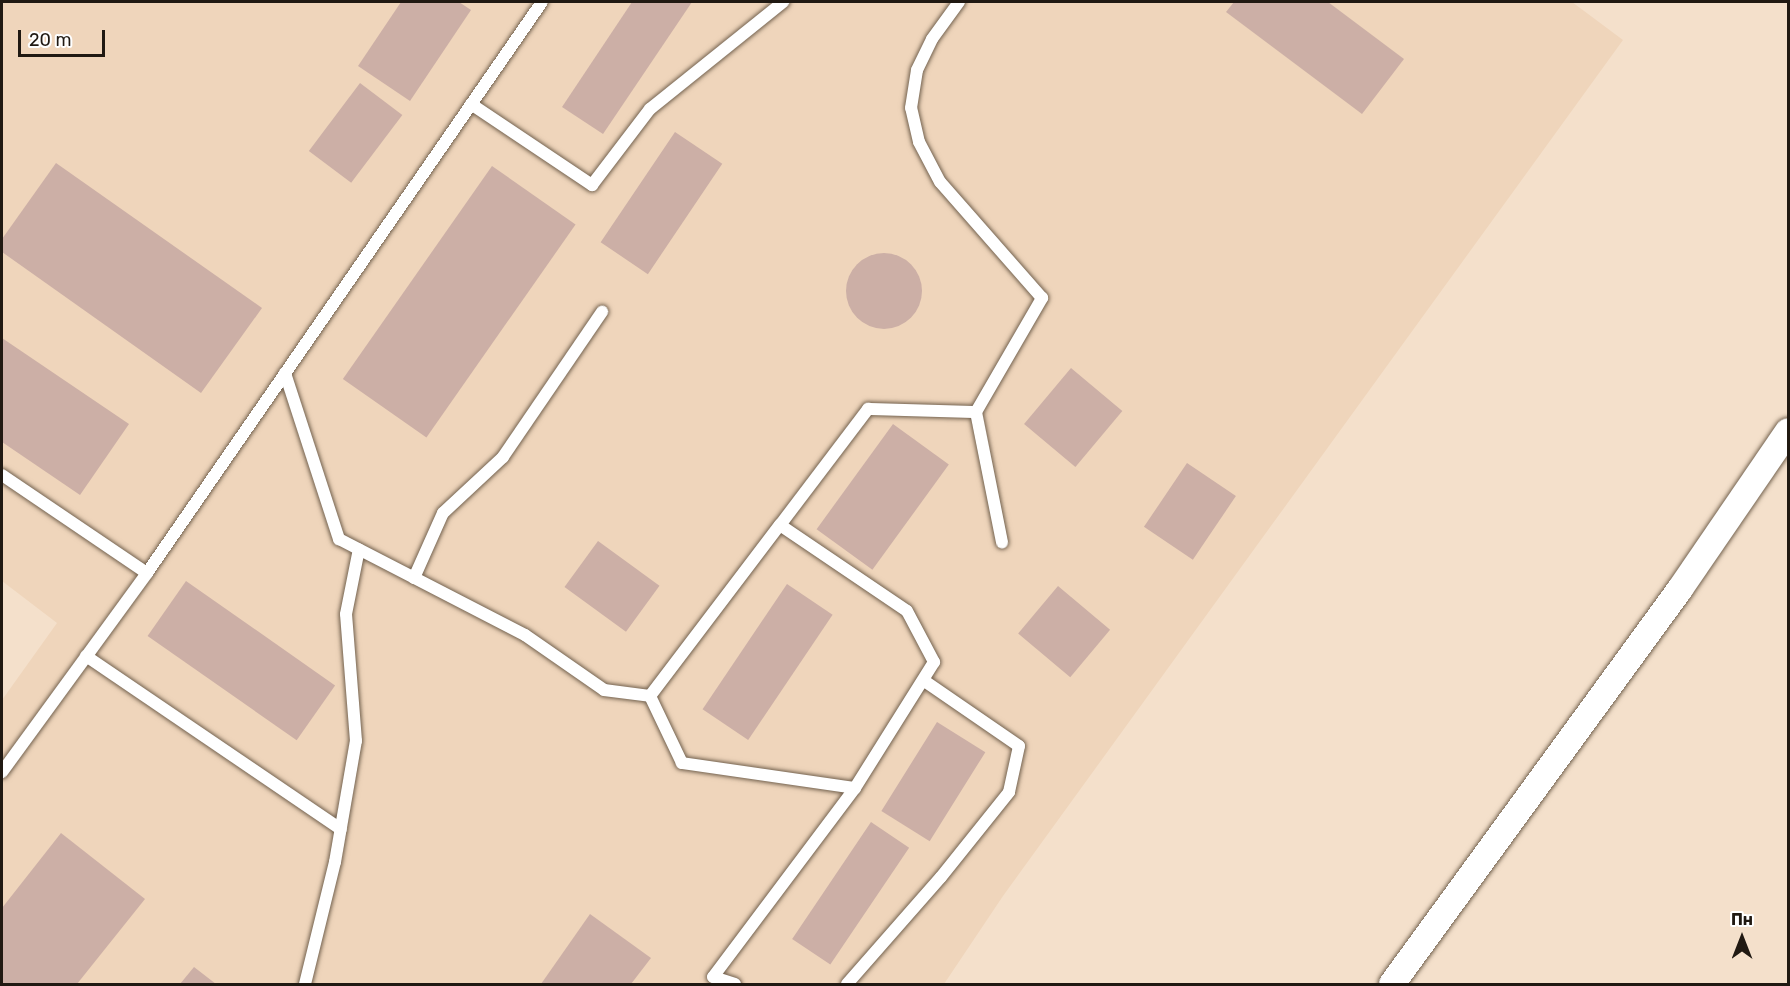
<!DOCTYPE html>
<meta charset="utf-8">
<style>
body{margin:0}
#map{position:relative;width:1790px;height:986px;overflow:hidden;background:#f4e0cb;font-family:Rubik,sans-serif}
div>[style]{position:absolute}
.built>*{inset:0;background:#efd5bb}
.building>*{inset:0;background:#ccafa6;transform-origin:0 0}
.round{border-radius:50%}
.roads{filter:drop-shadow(0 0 2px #73624f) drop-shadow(0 0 2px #73624f)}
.lane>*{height:12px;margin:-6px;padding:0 6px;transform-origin:6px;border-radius:6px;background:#fff}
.street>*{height:26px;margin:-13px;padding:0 13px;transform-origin:13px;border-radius:13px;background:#fff}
span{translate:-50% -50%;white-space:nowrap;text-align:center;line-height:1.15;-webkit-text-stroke:4.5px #fff;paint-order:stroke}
.frame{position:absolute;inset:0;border:3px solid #201912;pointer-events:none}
.north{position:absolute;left:1712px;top:908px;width:60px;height:60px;-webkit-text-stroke:4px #fff;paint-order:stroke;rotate:0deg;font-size:16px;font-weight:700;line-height:24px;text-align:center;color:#201912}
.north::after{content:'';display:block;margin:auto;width:21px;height:27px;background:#201912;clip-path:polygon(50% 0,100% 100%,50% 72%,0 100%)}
.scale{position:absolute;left:18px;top:30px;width:87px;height:27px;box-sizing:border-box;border:3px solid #201912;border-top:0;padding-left:8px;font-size:18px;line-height:21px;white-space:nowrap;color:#201912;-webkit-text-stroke:4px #fff;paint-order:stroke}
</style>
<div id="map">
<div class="built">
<i style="clip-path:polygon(2px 2px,1572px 2px,1623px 40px,1003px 896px,944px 984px,2px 984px,2px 700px,57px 623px,2px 581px)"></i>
</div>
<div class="building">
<i style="clip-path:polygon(401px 2px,459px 2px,471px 10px,410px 101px,358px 66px)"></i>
<i style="clip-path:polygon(632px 2px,692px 2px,603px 134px,562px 107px)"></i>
<i style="clip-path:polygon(1234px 2px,1328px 2px,1404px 59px,1362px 114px,1226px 12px)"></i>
<i style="left:360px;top:83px;width:53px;height:85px;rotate:37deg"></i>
<i style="left:675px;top:132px;width:57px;height:133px;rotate:34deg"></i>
<i style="clip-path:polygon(56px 163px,262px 308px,201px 393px,2px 252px,2px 239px)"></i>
<i style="left:492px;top:166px;width:102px;height:260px;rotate:35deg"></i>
<i class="round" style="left:846px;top:253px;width:76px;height:76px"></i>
<i style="clip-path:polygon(2px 338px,129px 424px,80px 495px,2px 442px)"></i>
<i style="left:1071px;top:368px;width:67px;height:73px;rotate:40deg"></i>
<i style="left:893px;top:424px;width:69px;height:130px;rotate:36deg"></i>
<i style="left:1187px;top:463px;width:59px;height:77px;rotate:34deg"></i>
<i style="left:598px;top:541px;width:76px;height:57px;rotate:36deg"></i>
<i style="left:186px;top:581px;width:182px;height:67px;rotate:35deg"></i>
<i style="left:787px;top:584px;width:55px;height:151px;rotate:34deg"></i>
<i style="left:1058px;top:586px;width:68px;height:62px;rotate:40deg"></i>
<i style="left:937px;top:722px;width:57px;height:105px;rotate:32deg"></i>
<i style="left:871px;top:822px;width:46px;height:141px;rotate:34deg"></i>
<i style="clip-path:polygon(61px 833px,145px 899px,77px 984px,2px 984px,2px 908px)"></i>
<i style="clip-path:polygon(590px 914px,651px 958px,631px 984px,541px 984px)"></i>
<i style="clip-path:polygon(194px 967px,216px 984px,180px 984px)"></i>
</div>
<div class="roads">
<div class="lane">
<i style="left:471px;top:104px;width:146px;rotate:33.8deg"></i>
<i style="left:592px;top:185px;width:96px;rotate:-52.7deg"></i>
<i style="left:650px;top:109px;width:171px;rotate:-38.8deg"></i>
<i style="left:285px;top:373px;width:175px;rotate:72deg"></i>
<i style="left:339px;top:539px;width:209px;rotate:27.3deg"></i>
<i style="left:525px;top:635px;width:96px;rotate:34.8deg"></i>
<i style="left:604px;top:690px;width:46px;rotate:7.4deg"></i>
<i style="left:976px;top:412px;width:133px;rotate:78.7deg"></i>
<i style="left:2px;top:475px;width:175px;rotate:34.1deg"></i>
<i style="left:780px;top:525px;width:153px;rotate:34.1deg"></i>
<i style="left:907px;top:611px;width:58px;rotate:62.1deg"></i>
<i style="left:934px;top:662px;width:149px;rotate:122.1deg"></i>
<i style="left:855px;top:788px;width:175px;rotate:-171.8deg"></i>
<i style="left:682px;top:763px;width:74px;rotate:-115.5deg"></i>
<i style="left:650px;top:696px;width:215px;rotate:-52.8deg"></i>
<i style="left:780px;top:525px;width:146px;rotate:-52.8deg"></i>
<i style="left:868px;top:409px;width:108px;rotate:1.6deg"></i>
<i style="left:976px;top:412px;width:132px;rotate:-59.9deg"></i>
<i style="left:1042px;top:298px;width:154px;rotate:-131.3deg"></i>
<i style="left:940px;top:182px;width:45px;rotate:-117.7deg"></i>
<i style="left:919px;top:142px;width:35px;rotate:-103deg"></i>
<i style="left:911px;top:108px;width:38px;rotate:-81deg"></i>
<i style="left:917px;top:70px;width:34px;rotate:-64deg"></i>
<i style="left:932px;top:39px;width:46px;rotate:-53.9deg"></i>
<i style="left:414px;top:578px;width:71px;rotate:-66deg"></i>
<i style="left:443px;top:513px;width:82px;rotate:-43deg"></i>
<i style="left:503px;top:457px;width:176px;rotate:-55.7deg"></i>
<i style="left:86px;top:656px;width:308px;rotate:34.2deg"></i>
<i style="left:2px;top:772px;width:246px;rotate:-53.9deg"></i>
<i style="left:147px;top:573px;width:694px;rotate:-55.33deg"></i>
<i style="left:305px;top:984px;width:126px;rotate:-76.2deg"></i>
<i style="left:335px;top:862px;width:123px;rotate:-80.2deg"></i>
<i style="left:356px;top:741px;width:127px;rotate:-94.5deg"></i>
<i style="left:346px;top:614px;width:66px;rotate:-78.7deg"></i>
<i style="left:735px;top:984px;width:23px;rotate:-162deg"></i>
<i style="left:713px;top:977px;width:236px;rotate:-53.1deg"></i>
<i style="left:847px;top:984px;width:142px;rotate:-48.7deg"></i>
<i style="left:941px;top:877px;width:109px;rotate:-51.3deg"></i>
<i style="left:1009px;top:792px;width:47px;rotate:-77.7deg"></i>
<i style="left:1019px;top:746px;width:116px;rotate:-145.5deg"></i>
</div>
<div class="street">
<i style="left:1392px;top:984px;width:489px;rotate:-53.9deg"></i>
<i style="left:1680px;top:589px;width:191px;rotate:-55.6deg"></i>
</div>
</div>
<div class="frame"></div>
<div class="north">Пн</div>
<div class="scale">20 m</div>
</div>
